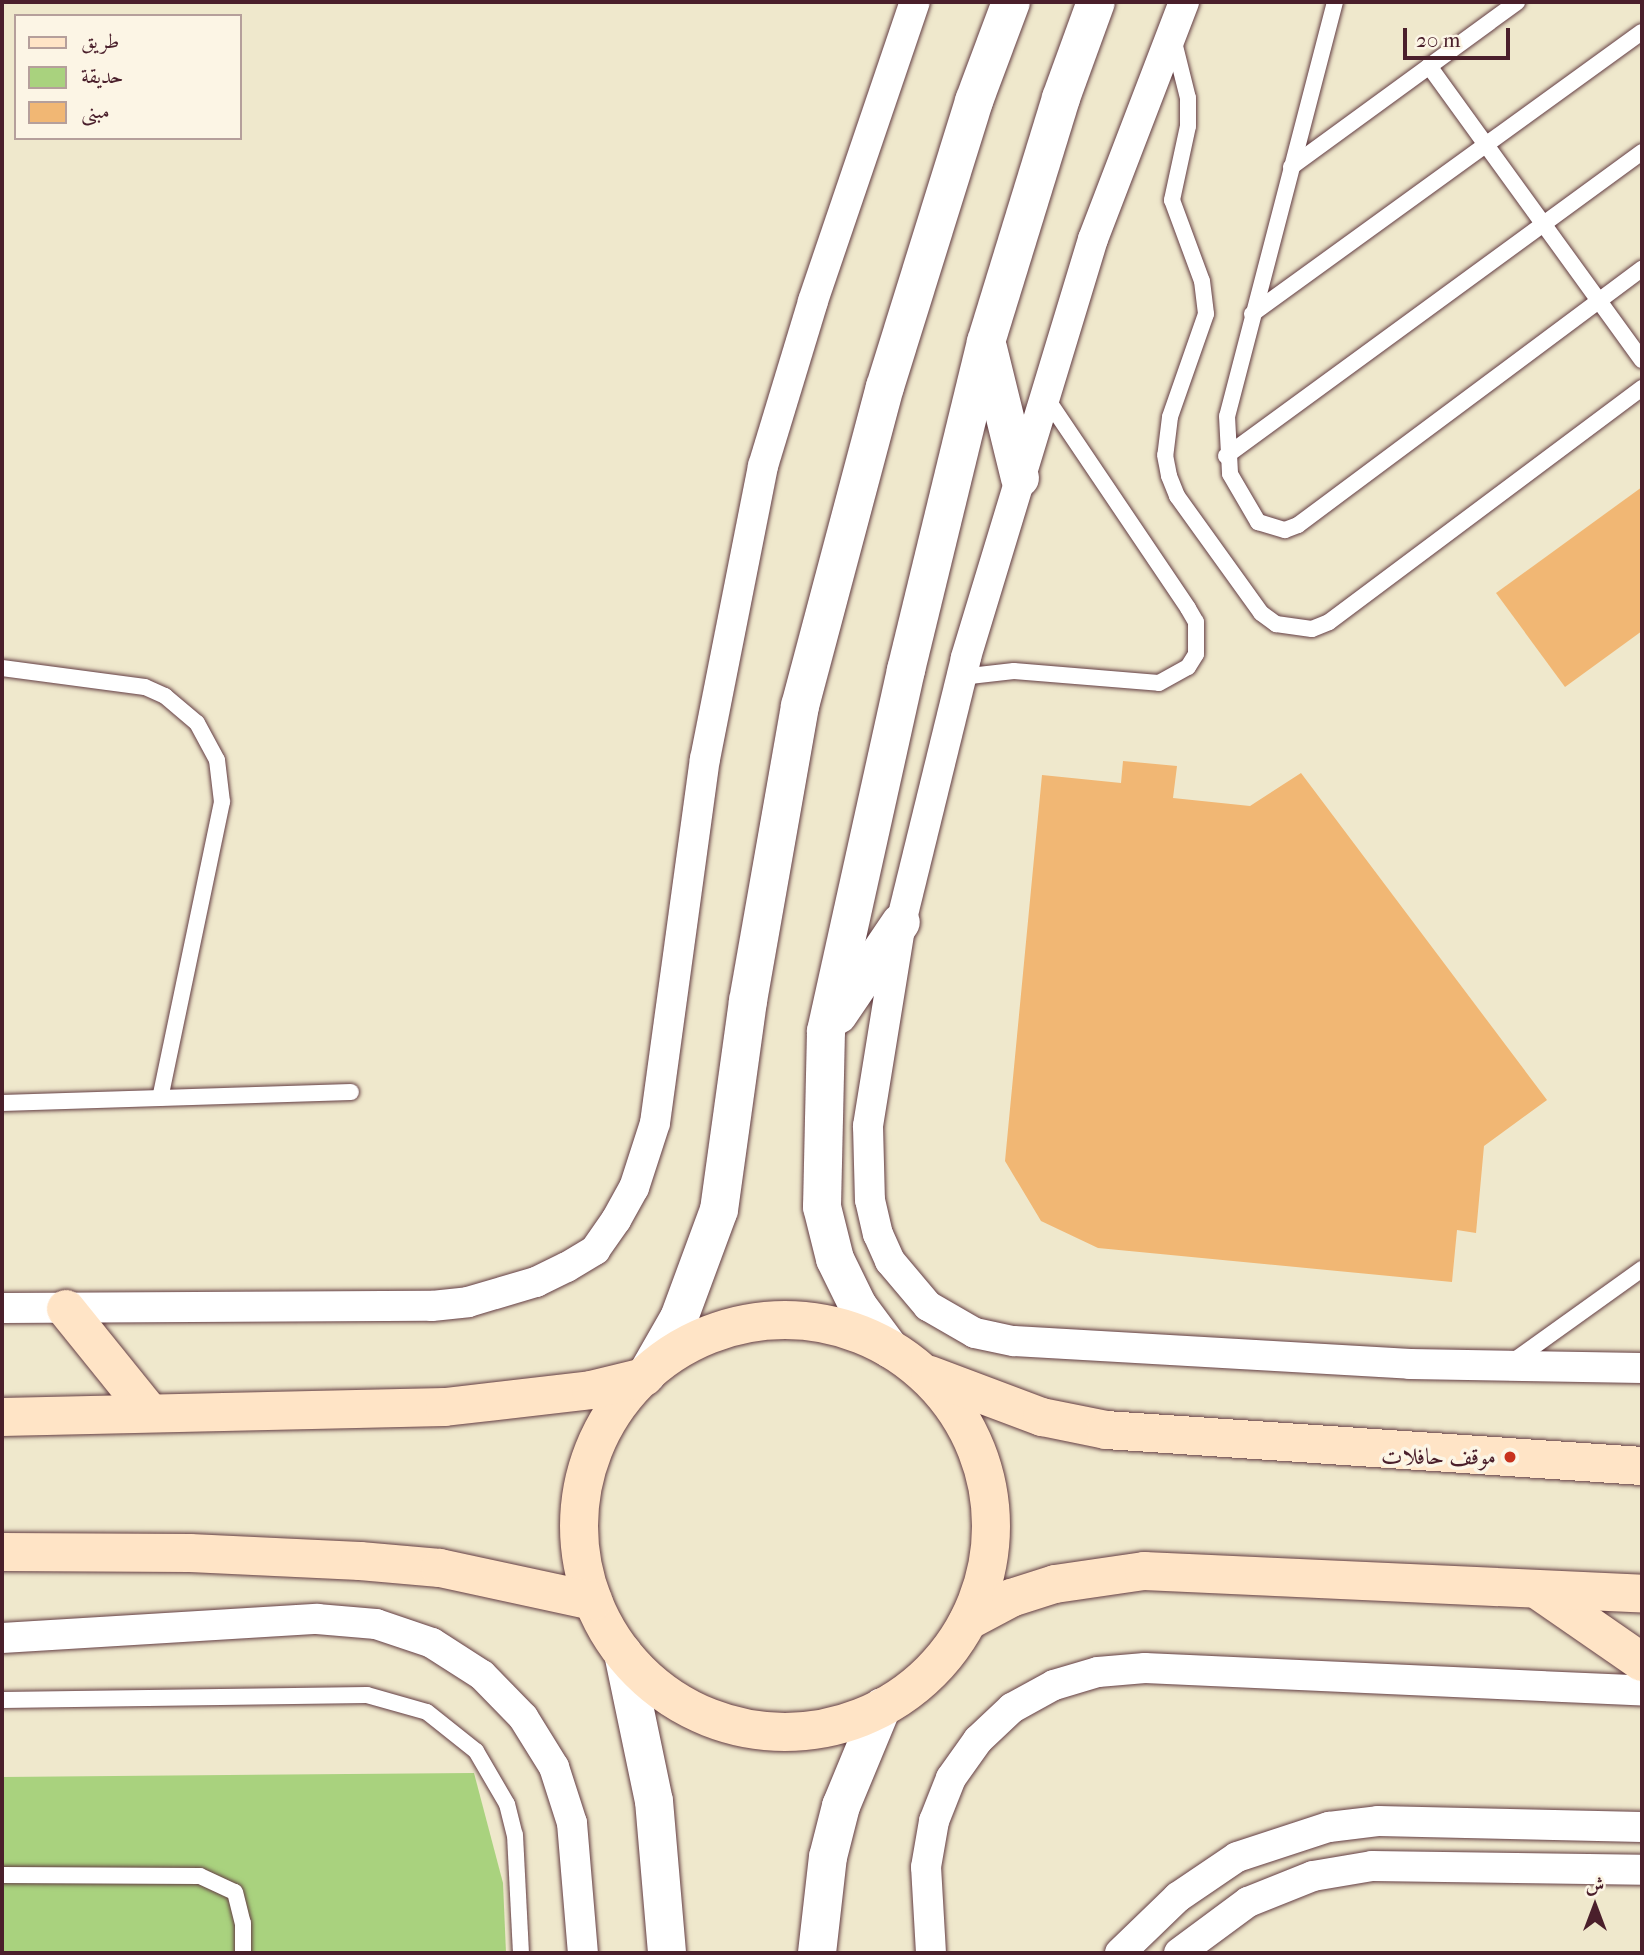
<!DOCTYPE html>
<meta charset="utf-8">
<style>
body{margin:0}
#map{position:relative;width:1644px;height:1955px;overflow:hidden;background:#efe8cc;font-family:"IM FELL French Canon",Amiri,serif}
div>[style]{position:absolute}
.green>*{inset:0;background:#a9d27e}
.building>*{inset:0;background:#f1b774}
.roads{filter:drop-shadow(0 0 2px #633d43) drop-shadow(0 0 2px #633d43)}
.service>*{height:16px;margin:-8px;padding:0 8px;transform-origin:8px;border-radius:8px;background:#fff}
.minor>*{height:30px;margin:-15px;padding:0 15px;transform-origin:15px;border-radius:15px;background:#fff}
.tertiary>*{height:38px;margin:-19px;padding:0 19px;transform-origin:19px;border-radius:19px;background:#fff}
.secondary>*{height:38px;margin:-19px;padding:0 19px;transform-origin:19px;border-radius:19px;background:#ffe4c6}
.secondary>.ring{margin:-19px;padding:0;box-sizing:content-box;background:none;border:38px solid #ffe4c6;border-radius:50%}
.dots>*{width:19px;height:19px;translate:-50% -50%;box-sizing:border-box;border:4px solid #fcf5e5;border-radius:50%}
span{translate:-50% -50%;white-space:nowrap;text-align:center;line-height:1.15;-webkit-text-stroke:7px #fcf5e5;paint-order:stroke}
.poi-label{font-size:23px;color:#4a1f2b}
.right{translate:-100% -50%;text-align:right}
.frame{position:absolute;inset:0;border:4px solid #4a1f2b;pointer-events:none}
.legend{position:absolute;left:14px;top:14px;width:228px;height:126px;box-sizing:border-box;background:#fcf5e5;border:2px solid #b59f9b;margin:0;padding:9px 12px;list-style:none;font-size:21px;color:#4a1f2b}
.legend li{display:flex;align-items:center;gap:14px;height:35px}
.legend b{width:35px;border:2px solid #b59f9b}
.north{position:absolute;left:1560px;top:1871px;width:70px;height:70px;-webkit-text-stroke:5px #fcf5e5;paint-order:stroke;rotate:0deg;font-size:19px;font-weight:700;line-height:28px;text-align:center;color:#4a1f2b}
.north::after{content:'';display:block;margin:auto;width:24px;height:32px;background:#4a1f2b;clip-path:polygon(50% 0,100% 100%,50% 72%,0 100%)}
.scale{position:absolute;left:1403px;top:28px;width:107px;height:32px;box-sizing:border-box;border:4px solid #4a1f2b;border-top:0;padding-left:9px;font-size:21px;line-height:24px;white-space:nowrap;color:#4a1f2b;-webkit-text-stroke:5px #fcf5e5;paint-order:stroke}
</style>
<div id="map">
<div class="green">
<i style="clip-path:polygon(474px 1773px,503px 1883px,506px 1953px,2px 1953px,2px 1777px)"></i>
</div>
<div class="building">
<i style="clip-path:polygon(1642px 487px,1642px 631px,1565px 687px,1496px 593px)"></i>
<i style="clip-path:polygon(1123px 761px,1177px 766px,1173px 798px,1250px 806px,1301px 773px,1547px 1100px,1484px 1146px,1476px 1233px,1457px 1230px,1452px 1282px,1098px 1248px,1041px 1221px,1005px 1161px,1042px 775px,1121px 783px)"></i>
</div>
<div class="roads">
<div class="service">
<i style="left:1335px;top:2px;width:428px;rotate:104.6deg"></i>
<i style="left:1227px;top:416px;width:58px;rotate:87deg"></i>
<i style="left:1230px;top:474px;width:56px;rotate:59.7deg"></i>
<i style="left:1258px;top:522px;width:28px;rotate:17deg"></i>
<i style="left:1285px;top:530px;width:14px;rotate:-21deg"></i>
<i style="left:1298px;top:525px;width:429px;rotate:-36.7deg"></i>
<i style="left:1173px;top:38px;width:62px;rotate:76deg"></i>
<i style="left:1188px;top:98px;width:28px;rotate:90deg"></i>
<i style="left:1188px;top:126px;width:76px;rotate:102.2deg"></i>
<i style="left:1172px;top:200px;width:86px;rotate:69.7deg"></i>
<i style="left:1202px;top:281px;width:33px;rotate:83deg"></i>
<i style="left:1206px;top:314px;width:109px;rotate:109.3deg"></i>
<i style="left:1170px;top:417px;width:38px;rotate:97deg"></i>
<i style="left:1165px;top:455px;width:21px;rotate:79deg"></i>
<i style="left:1169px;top:476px;width:22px;rotate:68deg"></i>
<i style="left:1177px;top:496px;width:144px;rotate:54.3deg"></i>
<i style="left:1261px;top:613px;width:19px;rotate:36deg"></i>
<i style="left:1276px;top:624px;width:36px;rotate:8deg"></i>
<i style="left:1312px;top:629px;width:18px;rotate:-22deg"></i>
<i style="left:1329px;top:622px;width:391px;rotate:-36.8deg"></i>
<i style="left:1429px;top:66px;width:363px;rotate:54.1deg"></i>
<i style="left:1291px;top:167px;width:280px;rotate:-36.1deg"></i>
<i style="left:1252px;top:314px;width:481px;rotate:-35.9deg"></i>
<i style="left:1226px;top:456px;width:515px;rotate:-36.16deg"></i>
<i style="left:2px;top:668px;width:144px;rotate:7.6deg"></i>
<i style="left:145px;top:687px;width:22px;rotate:24deg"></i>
<i style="left:165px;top:696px;width:42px;rotate:40.2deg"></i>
<i style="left:197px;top:723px;width:42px;rotate:61.6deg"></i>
<i style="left:217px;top:760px;width:42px;rotate:83.2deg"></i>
<i style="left:222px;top:802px;width:302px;rotate:101.8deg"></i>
<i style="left:961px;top:677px;width:53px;rotate:-6.5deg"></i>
<i style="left:1014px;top:671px;width:145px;rotate:4.7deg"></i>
<i style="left:1159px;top:683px;width:33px;rotate:-29deg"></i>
<i style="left:1188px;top:667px;width:15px;rotate:-58deg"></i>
<i style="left:1196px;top:654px;width:32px;rotate:-90deg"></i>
<i style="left:1196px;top:622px;width:16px;rotate:-120deg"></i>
<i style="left:1188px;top:608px;width:256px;rotate:-124deg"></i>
<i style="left:2px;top:1103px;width:349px;rotate:-1.8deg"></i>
<i style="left:1512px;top:1362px;width:160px;rotate:-35.6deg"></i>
<i style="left:2px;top:1700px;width:365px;rotate:-0.8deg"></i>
<i style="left:367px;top:1695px;width:62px;rotate:15.8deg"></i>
<i style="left:427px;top:1712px;width:63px;rotate:38.5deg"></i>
<i style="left:476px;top:1751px;width:61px;rotate:59.7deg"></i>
<i style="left:507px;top:1804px;width:32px;rotate:76deg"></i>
<i style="left:515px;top:1835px;width:118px;rotate:87.1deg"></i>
<i style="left:2px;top:1875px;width:198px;rotate:0.3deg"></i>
<i style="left:200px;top:1876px;width:38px;rotate:25deg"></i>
<i style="left:235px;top:1892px;width:32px;rotate:76deg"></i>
<i style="left:243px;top:1923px;width:30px;rotate:90deg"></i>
</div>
<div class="minor">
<i style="left:1184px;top:2px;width:254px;rotate:111deg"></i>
<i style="left:1093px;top:239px;width:438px;rotate:106.9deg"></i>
<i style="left:966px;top:658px;width:272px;rotate:103.8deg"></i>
<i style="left:901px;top:922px;width:207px;rotate:99.2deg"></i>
<i style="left:868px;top:1126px;width:74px;rotate:88.5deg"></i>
<i style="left:870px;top:1200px;width:35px;rotate:77deg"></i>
<i style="left:878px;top:1234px;width:30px;rotate:66deg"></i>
<i style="left:890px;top:1261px;width:59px;rotate:49.8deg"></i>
<i style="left:928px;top:1306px;width:54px;rotate:29.9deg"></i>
<i style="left:975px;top:1333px;width:40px;rotate:12deg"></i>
<i style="left:1014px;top:1341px;width:397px;rotate:3.3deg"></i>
<i style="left:1410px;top:1364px;width:232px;rotate:1deg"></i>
<i style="left:2px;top:1308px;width:430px;rotate:-0.3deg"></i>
<i style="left:432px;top:1306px;width:36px;rotate:-6deg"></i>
<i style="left:468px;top:1302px;width:71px;rotate:-16.4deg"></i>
<i style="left:536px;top:1282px;width:34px;rotate:-26deg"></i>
<i style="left:567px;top:1267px;width:33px;rotate:-31deg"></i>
<i style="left:595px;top:1250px;width:37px;rotate:-55deg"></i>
<i style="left:616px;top:1220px;width:37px;rotate:-61deg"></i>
<i style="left:634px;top:1188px;width:68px;rotate:-72.1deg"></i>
<i style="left:655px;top:1123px;width:367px;rotate:-82.2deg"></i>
<i style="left:705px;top:759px;width:299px;rotate:-78.8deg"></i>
<i style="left:763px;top:466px;width:172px;rotate:-73.1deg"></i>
<i style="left:813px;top:301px;width:316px;rotate:-71.2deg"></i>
<i style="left:2px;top:1638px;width:316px;rotate:-3.5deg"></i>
<i style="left:317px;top:1619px;width:59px;rotate:4.8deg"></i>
<i style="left:376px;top:1624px;width:59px;rotate:18.7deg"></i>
<i style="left:432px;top:1643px;width:59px;rotate:32.6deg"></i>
<i style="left:482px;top:1675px;width:59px;rotate:45.7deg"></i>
<i style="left:523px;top:1717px;width:59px;rotate:58.2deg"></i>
<i style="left:554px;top:1767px;width:59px;rotate:72.2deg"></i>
<i style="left:572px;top:1823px;width:130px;rotate:85.2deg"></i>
<i style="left:931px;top:1953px;width:86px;rotate:-93.3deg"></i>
<i style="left:926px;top:1867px;width:47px;rotate:-80.1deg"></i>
<i style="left:934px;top:1821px;width:46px;rotate:-68.4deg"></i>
<i style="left:951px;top:1778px;width:47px;rotate:-54.6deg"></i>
<i style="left:978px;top:1740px;width:47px;rotate:-43.3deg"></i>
<i style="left:1012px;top:1708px;width:48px;rotate:-28.7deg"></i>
<i style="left:1054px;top:1685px;width:46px;rotate:-16.5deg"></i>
<i style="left:1098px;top:1672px;width:47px;rotate:-4.9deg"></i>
<i style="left:1145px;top:1668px;width:498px;rotate:2.6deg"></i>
<i style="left:1120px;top:1953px;width:81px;rotate:-44deg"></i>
<i style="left:1178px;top:1897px;width:71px;rotate:-34.1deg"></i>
<i style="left:1237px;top:1857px;width:97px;rotate:-18.1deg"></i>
<i style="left:1329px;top:1827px;width:49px;rotate:-7deg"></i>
<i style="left:1378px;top:1821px;width:264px;rotate:1.3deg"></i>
<i style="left:1179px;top:1953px;width:86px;rotate:-36.5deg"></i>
<i style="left:1248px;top:1902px;width:70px;rotate:-21.8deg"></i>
<i style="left:1313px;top:1876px;width:60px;rotate:-9.6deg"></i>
<i style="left:1372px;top:1866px;width:270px;rotate:0.8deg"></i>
</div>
<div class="tertiary">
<i style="left:988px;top:348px;width:134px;rotate:76.2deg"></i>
<i style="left:838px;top:1015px;width:112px;rotate:-55.9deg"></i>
<i style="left:890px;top:1349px;width:54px;rotate:-126.7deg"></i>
<i style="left:858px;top:1306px;width:52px;rotate:-116.1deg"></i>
<i style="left:835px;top:1259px;width:54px;rotate:-104deg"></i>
<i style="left:822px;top:1207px;width:176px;rotate:-88.7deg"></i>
<i style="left:826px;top:1031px;width:370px;rotate:-77.5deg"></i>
<i style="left:906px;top:670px;width:338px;rotate:-76.3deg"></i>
<i style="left:986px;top:342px;width:255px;rotate:-72.9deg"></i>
<i style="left:1061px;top:98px;width:102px;rotate:-70deg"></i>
<i style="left:647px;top:1374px;width:64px;rotate:-60.3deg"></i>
<i style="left:679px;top:1318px;width:115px;rotate:-69.7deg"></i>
<i style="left:719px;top:1210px;width:211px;rotate:-82.1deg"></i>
<i style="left:748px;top:1001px;width:300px;rotate:-80deg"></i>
<i style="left:800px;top:706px;width:330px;rotate:-75.1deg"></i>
<i style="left:885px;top:387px;width:300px;rotate:-72.7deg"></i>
<i style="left:974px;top:101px;width:106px;rotate:-69.5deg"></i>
<i style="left:623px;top:1653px;width:151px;rotate:78.2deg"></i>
<i style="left:654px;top:1801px;width:153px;rotate:85.1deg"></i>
<i style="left:817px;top:1953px;width:97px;rotate:-83.5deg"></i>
<i style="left:828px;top:1857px;width:53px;rotate:-75.7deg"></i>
<i style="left:841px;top:1806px;width:107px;rotate:-67.5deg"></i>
</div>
<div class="secondary">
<i style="left:66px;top:1309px;width:132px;rotate:51.1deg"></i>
<i class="ring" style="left:579px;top:1320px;width:374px;height:374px"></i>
<i style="left:930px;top:1375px;width:120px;rotate:20.6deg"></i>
<i style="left:1042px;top:1417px;width:65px;rotate:11.5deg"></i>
<i style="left:1106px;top:1430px;width:537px;rotate:3.84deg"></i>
<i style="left:2px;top:1417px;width:443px;rotate:-1.3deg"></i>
<i style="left:445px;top:1407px;width:147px;rotate:-6.6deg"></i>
<i style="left:591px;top:1390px;width:55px;rotate:-13.8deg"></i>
<i style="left:2px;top:1552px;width:188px;rotate:0.3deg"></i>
<i style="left:190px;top:1553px;width:170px;rotate:2.7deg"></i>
<i style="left:360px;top:1561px;width:80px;rotate:5deg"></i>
<i style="left:440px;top:1568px;width:157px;rotate:12.2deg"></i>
<i style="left:1539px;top:1591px;width:125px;rotate:34.6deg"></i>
<i style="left:968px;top:1621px;width:49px;rotate:-28.1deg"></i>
<i style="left:1011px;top:1598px;width:46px;rotate:-17.7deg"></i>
<i style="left:1055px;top:1584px;width:90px;rotate:-8.3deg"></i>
<i style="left:1144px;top:1571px;width:499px;rotate:2.6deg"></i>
</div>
</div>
<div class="dots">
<i style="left:1510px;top:1457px;background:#c8321e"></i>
</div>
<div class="poi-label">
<span class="right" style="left:1496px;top:1457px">موقف حافلات</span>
</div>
<div class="frame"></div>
<ul class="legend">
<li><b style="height:9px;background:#ffe4c6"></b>طريق</li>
<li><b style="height:19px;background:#a9d27e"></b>حديقة</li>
<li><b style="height:19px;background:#f1b774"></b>مبنى</li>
</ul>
<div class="north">ش</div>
<div class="scale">20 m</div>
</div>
